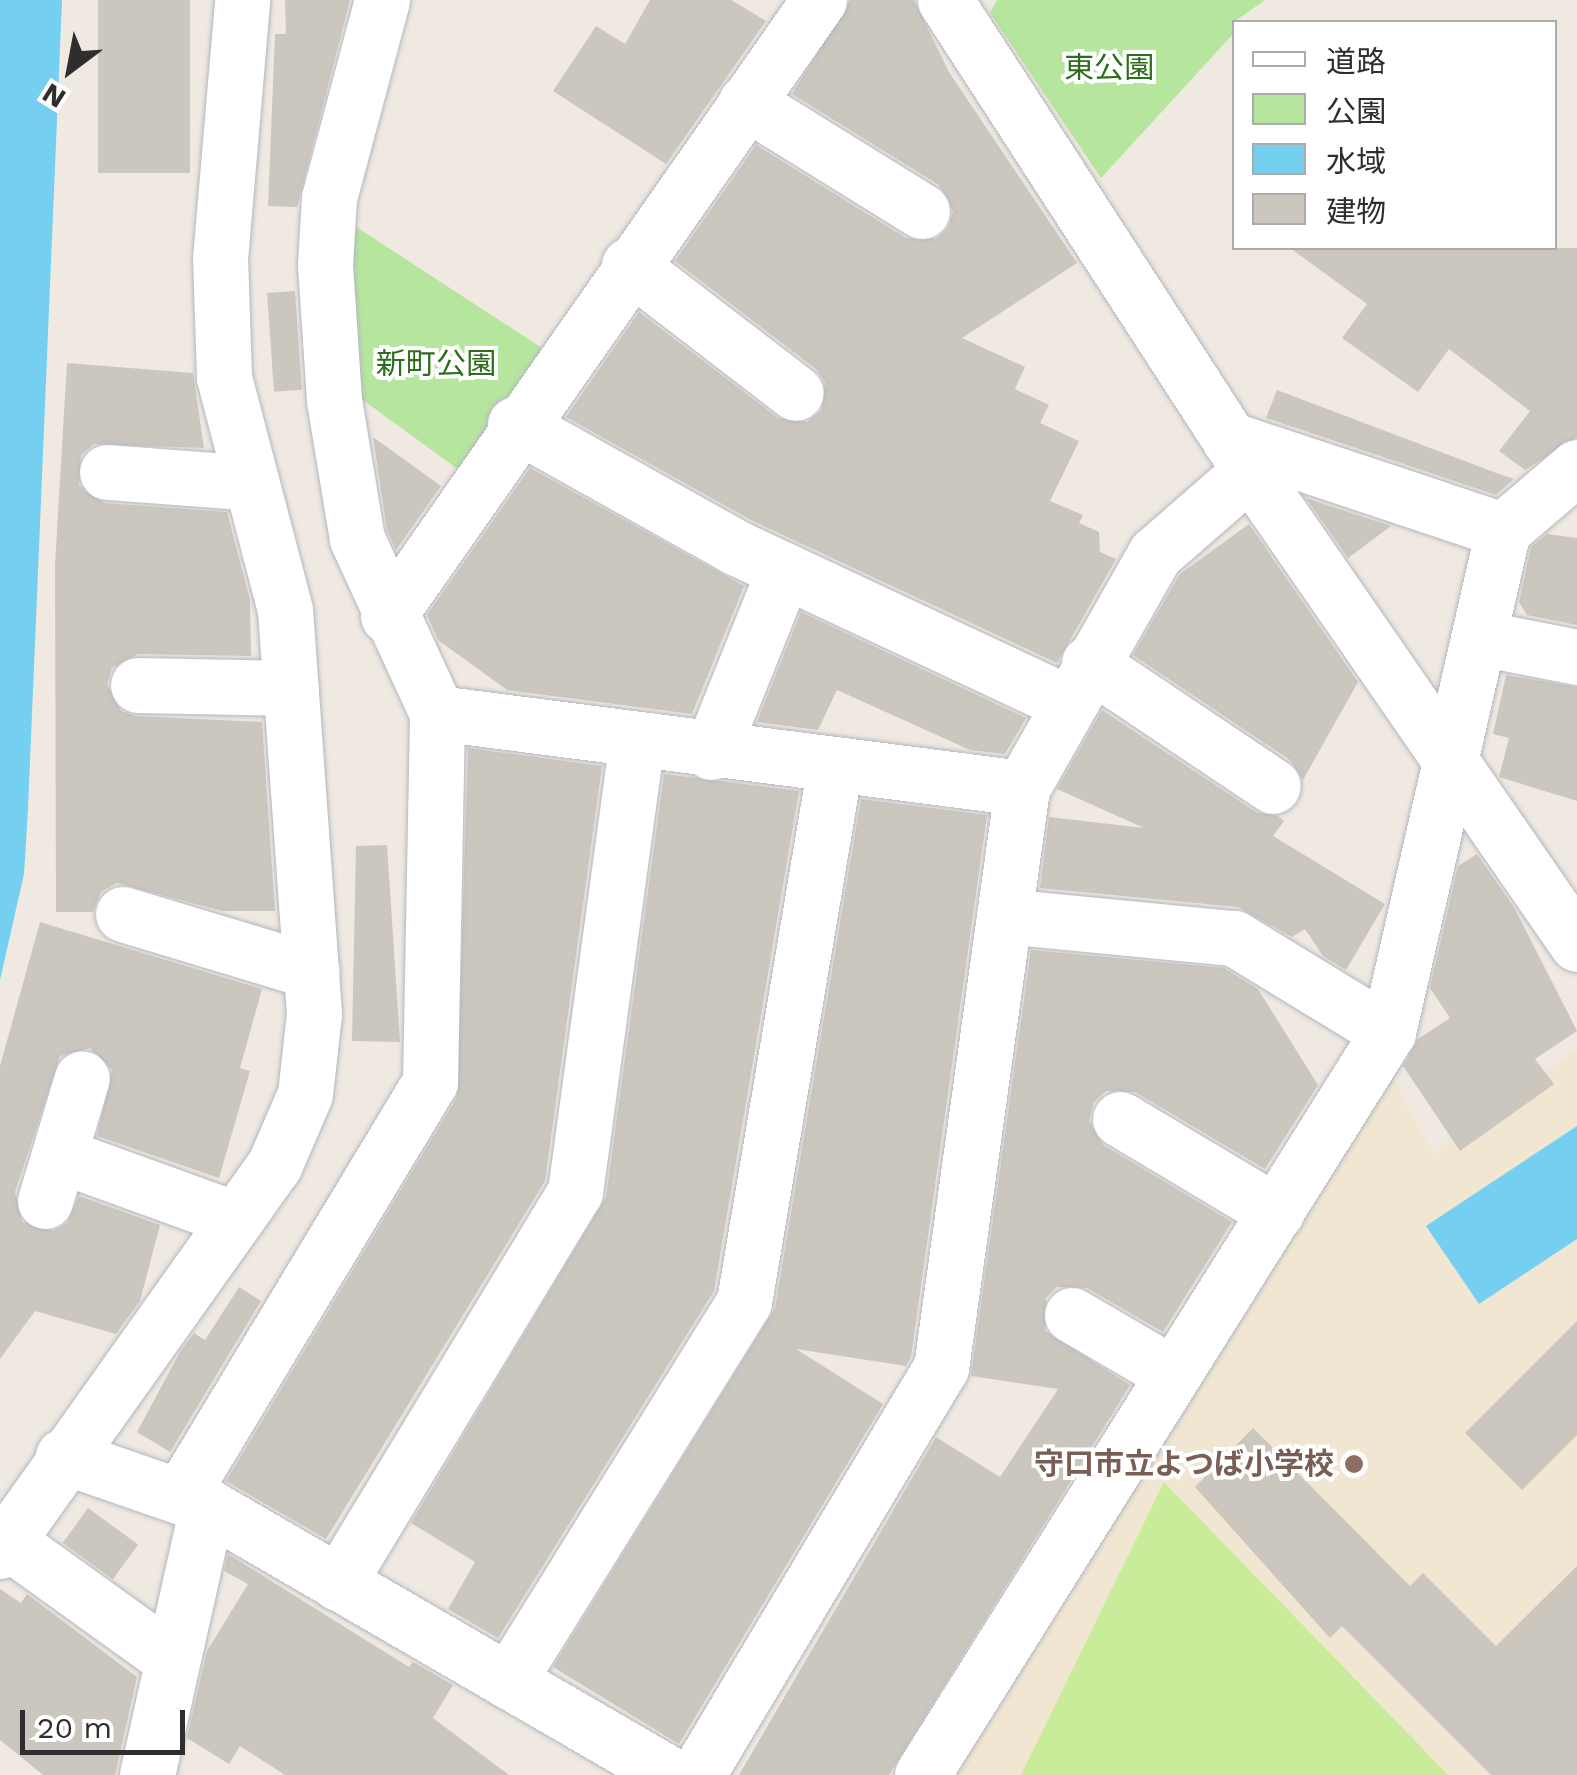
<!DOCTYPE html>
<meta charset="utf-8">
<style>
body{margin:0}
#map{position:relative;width:1577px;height:1775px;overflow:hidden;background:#efe9e1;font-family:"Work Sans","Noto Sans JP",sans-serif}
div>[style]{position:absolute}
.education>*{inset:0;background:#f0e6d1}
.green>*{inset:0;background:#b6e59e}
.pitch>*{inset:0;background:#c9ec9a}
.water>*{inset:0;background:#75cff0}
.building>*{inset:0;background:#cbc7bf;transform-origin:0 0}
.roads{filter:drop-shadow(0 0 2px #b4b7c1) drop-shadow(0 0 2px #b4b7c1)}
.minor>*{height:55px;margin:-27.5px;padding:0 27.5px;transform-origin:27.5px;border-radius:27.5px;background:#fff}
.dots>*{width:28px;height:28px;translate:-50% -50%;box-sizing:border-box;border:5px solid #fff;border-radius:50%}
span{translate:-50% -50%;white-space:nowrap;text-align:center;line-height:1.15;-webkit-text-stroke:8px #fff;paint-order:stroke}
.park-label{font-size:30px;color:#2c6e1b}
.education-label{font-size:30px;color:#785e54;font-weight:700}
.right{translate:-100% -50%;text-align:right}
.legend{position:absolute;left:1232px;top:20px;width:325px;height:230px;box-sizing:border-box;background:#fff;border:2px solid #ababab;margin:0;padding:12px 18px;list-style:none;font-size:30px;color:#2e2e2e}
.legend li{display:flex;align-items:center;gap:20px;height:50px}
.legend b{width:50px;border:2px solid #ababab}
.north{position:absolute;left:20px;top:20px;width:100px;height:100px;-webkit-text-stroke:8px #fff;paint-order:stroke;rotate:212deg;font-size:28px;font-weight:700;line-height:40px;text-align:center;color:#2e2e2e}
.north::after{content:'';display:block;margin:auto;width:35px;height:45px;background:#2e2e2e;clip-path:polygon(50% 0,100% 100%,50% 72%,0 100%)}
.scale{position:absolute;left:20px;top:1710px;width:165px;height:45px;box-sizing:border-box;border:5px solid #2e2e2e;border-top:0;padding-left:12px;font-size:30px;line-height:35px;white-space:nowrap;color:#2e2e2e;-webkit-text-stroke:8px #fff;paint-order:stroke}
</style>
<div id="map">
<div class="education">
<i style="clip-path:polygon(1577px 1050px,1577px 1775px,934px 1775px,1386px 1065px,1433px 1153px)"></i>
</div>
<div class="green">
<i style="clip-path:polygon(997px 0,1265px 0,1234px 22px,1234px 33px,1101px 178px,990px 13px)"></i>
<i style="clip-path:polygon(338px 215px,545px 350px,459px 470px,345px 387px)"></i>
</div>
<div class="pitch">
<i style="clip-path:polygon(1164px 1482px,1448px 1775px,1021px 1775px)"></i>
</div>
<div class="water">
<i style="clip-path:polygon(0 0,62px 0,28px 809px,24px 874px,0 980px)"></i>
<i style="clip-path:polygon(1577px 1126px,1577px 1239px,1479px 1304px,1426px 1226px)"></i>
</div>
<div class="building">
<i style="left:98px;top:0;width:92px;height:173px"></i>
<i style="clip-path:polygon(285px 0,350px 0,297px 207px,268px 206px,275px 34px,286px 34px)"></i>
<i style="clip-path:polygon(650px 0,731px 0,766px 21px,666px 164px,553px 91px,596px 26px,625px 44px)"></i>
<i style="clip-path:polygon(850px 0,914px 0,949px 72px,1077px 263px,962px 338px,1025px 367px,1015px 389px,1049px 405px,1040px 423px,1079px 441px,1050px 501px,1083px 515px,1079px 523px,1099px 532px,1100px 552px,1116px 559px,1057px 663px,751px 520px,566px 417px,639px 312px,778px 418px,807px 422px,821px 411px,825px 382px,816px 369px,675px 261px,756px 145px,906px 238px,936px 239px,948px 228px,953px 211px,939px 185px,792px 94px)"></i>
<i style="clip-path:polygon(1290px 248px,1577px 248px,1577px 437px,1525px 470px,1499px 451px,1530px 411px,1449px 349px,1418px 392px,1342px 338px,1367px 304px)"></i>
<i style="left:295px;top:291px;width:99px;height:28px;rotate:86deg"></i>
<i style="clip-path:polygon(67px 363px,193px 373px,204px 448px,94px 444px,81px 455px,79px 485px,105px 503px,227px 512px,250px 600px,251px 656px,138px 654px,112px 668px,107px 685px,121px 711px,136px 716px,262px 722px,275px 911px,222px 911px,117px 883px,101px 892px,93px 912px,56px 912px,55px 564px)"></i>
<i style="clip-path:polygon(1277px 390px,1499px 474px,1514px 479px,1496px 495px,1266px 418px)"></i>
<i style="clip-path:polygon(373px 437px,441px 486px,396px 550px,387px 530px)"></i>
<i style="clip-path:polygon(530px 468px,744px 586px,692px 714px,507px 690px,438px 640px,427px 615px)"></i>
<i style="clip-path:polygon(1306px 498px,1391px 526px,1348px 558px)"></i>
<i style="clip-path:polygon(1249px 524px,1358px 682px,1303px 780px,1290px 760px,1133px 655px,1180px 574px)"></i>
<i style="clip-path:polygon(1547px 534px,1577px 538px,1577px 625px,1527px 615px,1519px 602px,1531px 547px)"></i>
<i style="clip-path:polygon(801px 612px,1026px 718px,1005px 754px,970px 750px,837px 690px,818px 730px,757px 722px)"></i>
<i style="clip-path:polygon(1506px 675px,1577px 687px,1577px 801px,1499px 777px,1509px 738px,1493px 734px)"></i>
<i style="clip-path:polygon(1102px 710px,1256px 812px,1278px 816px,1284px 821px,1273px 836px,1385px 904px,1346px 970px,1323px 956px,1305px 929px,1292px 937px,1238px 907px,1040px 888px,1049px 817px,1144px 828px,1057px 789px)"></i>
<i style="clip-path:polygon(468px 748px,602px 766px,545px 1181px,326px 1539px,226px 1481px,457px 1097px)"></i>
<i style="clip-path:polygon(664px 774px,799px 791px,714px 1291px,498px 1638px,448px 1609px,475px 1562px,411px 1523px,606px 1197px)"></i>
<i style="clip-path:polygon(861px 799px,987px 815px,911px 1357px,906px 1366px,796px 1349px,883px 1404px,679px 1744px,553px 1667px,775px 1308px)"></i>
<i style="clip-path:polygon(387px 845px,400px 1042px,352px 1041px,356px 846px)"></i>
<i style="clip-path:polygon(1477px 854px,1515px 909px,1577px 1031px,1535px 1059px,1554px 1084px,1460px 1151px,1403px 1066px,1418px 1039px,1450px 1018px,1430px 988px,1458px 866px)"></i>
<i style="clip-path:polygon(40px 922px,262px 989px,240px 1068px,250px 1071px,219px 1178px,97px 1136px,112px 1070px,90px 1048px,60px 1056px,15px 1192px,22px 1222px,53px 1231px,67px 1223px,79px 1196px,160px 1225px,140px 1301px,116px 1334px,35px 1311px,0 1359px,0 1066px)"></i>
<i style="clip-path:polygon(1031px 950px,1224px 968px,1258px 989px,1318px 1085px,1265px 1169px,1135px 1092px,1106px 1091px,1094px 1102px,1089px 1120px,1103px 1145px,1232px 1222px,1163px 1332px,1087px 1288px,1057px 1287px,1046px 1298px,1045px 1331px,1130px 1385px,889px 1775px,739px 1775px,936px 1437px,1000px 1477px,1058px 1389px,971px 1376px)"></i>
<i style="clip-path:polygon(239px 1287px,261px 1301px,170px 1452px,137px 1432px,180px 1352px,194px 1333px,205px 1340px)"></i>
<i style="clip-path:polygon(1577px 1321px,1577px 1435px,1522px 1490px,1465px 1433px)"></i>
<i style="clip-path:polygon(1253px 1428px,1410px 1586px,1423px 1573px,1496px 1646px,1577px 1566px,1577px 1775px,1491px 1775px,1342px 1626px,1330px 1638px,1195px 1487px)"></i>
<i style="left:88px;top:1508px;width:62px;height:43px;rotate:36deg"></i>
<i style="clip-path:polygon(228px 1554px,409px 1667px,413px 1662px,453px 1685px,433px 1718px,509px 1775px,285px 1775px,240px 1746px,229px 1764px,187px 1738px,207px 1651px,248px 1584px,224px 1571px)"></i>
<i style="clip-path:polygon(0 1589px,21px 1603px,27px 1594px,137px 1677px,115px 1775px,43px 1775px,0 1740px)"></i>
</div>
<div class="roads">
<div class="minor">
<i style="left:945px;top:0;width:561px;rotate:57.07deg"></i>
<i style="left:1250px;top:471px;width:575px;rotate:55.34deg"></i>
<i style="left:746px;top:102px;width:207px;rotate:31.8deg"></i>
<i style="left:629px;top:265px;width:210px;rotate:37.5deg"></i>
<i style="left:515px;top:424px;width:254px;rotate:29.2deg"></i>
<i style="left:737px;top:548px;width:363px;rotate:25.1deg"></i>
<i style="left:1229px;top:439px;width:289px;rotate:18.4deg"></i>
<i style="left:107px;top:472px;width:145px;rotate:4.3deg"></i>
<i style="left:388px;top:616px;width:752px;rotate:-55.02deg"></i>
<i style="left:1480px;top:638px;width:99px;rotate:11.1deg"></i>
<i style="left:1089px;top:663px;width:221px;rotate:33.8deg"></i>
<i style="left:138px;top:685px;width:153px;rotate:1.1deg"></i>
<i style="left:437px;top:713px;width:590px;rotate:7.31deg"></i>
<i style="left:711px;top:752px;width:196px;rotate:-68.1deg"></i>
<i style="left:123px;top:914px;width:197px;rotate:16.8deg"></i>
<i style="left:1004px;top:916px;width:231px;rotate:5.5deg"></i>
<i style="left:1234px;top:938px;width:180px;rotate:31.4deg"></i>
<i style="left:1120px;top:1119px;width:182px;rotate:30.8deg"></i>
<i style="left:59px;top:1155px;width:188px;rotate:19.9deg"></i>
<i style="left:45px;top:1201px;width:128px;rotate:-73.3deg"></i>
<i style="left:1072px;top:1315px;width:117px;rotate:30.3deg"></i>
<i style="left:63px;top:1456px;width:152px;rotate:19.1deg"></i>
<i style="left:207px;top:1506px;width:536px;rotate:30.1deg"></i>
<i style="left:182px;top:1493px;width:480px;rotate:-58.9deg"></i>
<i style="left:430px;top:1082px;width:369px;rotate:-88.9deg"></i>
<i style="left:437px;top:713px;width:192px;rotate:-114.7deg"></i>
<i style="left:357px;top:539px;width:141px;rotate:-99.4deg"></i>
<i style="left:334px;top:400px;width:135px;rotate:-93.8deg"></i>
<i style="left:325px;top:265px;width:67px;rotate:-86.6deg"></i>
<i style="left:329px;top:198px;width:205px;rotate:-75deg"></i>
<i style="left:7px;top:1541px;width:201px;rotate:35.7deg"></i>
<i style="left:0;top:1551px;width:473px;rotate:-54.6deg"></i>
<i style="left:274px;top:1166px;width:78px;rotate:-66.7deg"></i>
<i style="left:305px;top:1094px;width:81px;rotate:-83.6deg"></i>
<i style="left:314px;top:1014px;width:405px;rotate:-94.1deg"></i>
<i style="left:285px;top:610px;width:241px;rotate:-104.7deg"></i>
<i style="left:224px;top:377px;width:118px;rotate:-91.9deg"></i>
<i style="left:220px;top:259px;width:260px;rotate:-85.1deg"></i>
<i style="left:338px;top:1583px;width:457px;rotate:-58.8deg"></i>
<i style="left:575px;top:1192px;width:452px;rotate:-82.2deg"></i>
<i style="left:508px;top:1681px;width:446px;rotate:-58.1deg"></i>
<i style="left:744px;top:1302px;width:545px;rotate:-80.38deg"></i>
<i style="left:147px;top:1775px;width:276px;rotate:-77.4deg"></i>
<i style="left:697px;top:1775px;width:475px;rotate:-59.1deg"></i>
<i style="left:941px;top:1368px;width:586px;rotate:-82.05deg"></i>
<i style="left:1022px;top:788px;width:269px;rotate:-60.4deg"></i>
<i style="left:1155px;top:554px;width:126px;rotate:-41.1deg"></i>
<i style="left:922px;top:1775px;width:877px;rotate:-57.9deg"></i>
<i style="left:1388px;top:1032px;width:515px;rotate:-77.1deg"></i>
<i style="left:1503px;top:530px;width:97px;rotate:-40.4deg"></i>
</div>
</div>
<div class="dots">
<i style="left:1354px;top:1464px;background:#8d6e63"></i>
</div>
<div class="park-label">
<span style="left:1109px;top:68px">東公園</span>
<span style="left:436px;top:364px">新町公園</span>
</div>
<div class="education-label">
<span class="right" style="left:1334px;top:1464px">守口市立よつば小学校</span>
</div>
<ul class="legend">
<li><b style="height:12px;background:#fff"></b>道路</li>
<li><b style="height:28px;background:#b6e59e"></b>公園</li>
<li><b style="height:28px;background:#75cff0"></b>水域</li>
<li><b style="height:28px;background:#cbc7bf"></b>建物</li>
</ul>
<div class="north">N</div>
<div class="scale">20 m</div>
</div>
